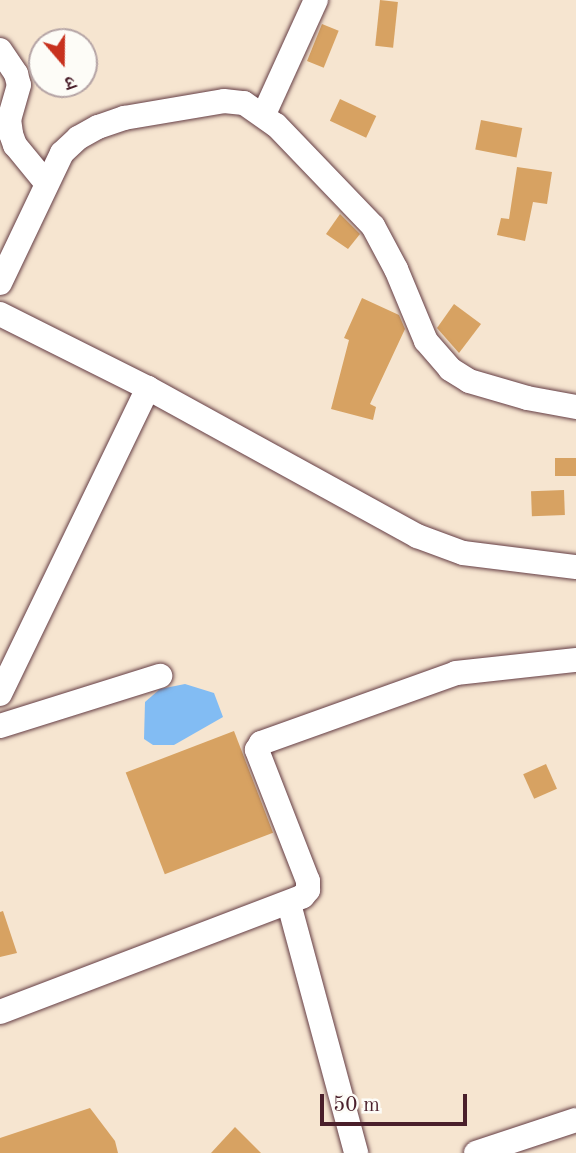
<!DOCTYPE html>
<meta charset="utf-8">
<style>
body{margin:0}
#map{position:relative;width:576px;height:1153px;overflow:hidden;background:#f6e5d0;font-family:"Old Standard TT","Noto Serif Devanagari",serif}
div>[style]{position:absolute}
.water>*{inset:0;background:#82bcf3}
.building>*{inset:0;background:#d7a262;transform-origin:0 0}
.roads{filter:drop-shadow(0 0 2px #643d44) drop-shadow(0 0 2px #643d44)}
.minor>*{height:24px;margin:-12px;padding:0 12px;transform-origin:12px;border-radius:12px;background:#fff}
span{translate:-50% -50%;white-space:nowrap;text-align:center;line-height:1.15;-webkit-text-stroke:6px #fdfcf7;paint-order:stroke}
.north{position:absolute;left:28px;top:28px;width:70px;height:70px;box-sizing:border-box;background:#fdfcf7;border:2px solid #b5a4a5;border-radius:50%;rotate:160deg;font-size:19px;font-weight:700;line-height:28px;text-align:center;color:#4a1f2b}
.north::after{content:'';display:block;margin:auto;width:24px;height:32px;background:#c8321e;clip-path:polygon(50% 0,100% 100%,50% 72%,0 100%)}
.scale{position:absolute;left:320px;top:1094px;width:147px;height:32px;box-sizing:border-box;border:4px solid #4a1f2b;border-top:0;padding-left:9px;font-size:21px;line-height:24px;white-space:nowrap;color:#4a1f2b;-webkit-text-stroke:5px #fdfcf7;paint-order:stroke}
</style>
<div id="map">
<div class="water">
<i style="clip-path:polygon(185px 684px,214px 693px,223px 717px,174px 745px,153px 745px,144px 739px,145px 702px,160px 689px)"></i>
</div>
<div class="building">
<i style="left:380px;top:0;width:18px;height:46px;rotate:6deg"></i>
<i style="left:322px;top:24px;width:18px;height:40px;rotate:22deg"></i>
<i style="left:340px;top:99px;width:40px;height:24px;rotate:25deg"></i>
<i style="left:481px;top:120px;width:42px;height:30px;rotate:11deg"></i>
<i style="clip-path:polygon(517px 167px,552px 172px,547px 204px,533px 202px,525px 241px,497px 235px,501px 218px,509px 219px)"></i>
<i style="clip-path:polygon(340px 214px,360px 234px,348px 249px,326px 234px)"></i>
<i style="clip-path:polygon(362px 298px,399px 315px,405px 329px,370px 404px,376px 407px,373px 420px,331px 409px,349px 340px,344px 338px)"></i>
<i style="clip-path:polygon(454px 304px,481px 324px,459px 353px,437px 328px)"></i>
<i style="left:555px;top:458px;width:21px;height:18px"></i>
<i style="left:564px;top:490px;width:25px;height:33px;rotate:88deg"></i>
<i style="left:234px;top:731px;width:109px;height:116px;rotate:69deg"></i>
<i style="left:546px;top:764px;width:27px;height:25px;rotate:66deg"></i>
<i style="clip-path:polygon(3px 911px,17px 953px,0 957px,0 912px)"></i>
<i style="clip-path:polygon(90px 1108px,115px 1141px,118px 1153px,0 1153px,0 1138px)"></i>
<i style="clip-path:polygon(235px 1127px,261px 1153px,211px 1153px)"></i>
</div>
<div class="roads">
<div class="minor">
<i style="left:0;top:50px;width:29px;rotate:56deg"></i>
<i style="left:16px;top:74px;width:11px;rotate:75deg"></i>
<i style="left:19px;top:85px;width:35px;rotate:106deg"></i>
<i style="left:9px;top:119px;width:15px;rotate:82deg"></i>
<i style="left:11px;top:134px;width:12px;rotate:70deg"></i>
<i style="left:15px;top:145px;width:50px;rotate:50.6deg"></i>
<i style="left:264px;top:114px;width:125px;rotate:-65.5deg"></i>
<i style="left:0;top:283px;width:144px;rotate:-64.5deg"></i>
<i style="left:62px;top:153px;width:22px;rotate:-43deg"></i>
<i style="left:78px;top:138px;width:23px;rotate:-29deg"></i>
<i style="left:98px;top:127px;width:28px;rotate:-19deg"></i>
<i style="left:124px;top:118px;width:101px;rotate:-9.6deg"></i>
<i style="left:224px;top:101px;width:20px;rotate:6deg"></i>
<i style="left:244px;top:103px;width:39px;rotate:35deg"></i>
<i style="left:276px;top:125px;width:140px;rotate:46.2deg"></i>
<i style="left:373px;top:226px;width:49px;rotate:61.9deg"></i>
<i style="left:396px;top:269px;width:78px;rotate:67.4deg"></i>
<i style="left:426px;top:341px;width:37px;rotate:49deg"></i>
<i style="left:450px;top:369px;width:22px;rotate:32deg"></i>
<i style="left:469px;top:381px;width:60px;rotate:16.3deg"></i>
<i style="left:527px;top:398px;width:50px;rotate:10.4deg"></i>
<i style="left:0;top:314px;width:165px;rotate:26.6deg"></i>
<i style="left:148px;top:388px;width:307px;rotate:28.8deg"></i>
<i style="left:417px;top:536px;width:49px;rotate:20.3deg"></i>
<i style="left:463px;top:553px;width:114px;rotate:7.1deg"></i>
<i style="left:0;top:694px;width:340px;rotate:-64.2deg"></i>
<i style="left:0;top:726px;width:168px;rotate:-17.4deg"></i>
<i style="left:289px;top:904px;width:258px;rotate:74.9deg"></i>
<i style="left:0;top:1012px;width:324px;rotate:-20.9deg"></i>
<i style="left:303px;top:896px;width:8px;rotate:-50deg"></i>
<i style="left:308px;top:890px;width:9px;rotate:-90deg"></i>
<i style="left:308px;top:881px;width:141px;rotate:-111.3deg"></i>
<i style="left:257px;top:750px;width:8px;rotate:-60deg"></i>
<i style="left:261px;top:743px;width:207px;rotate:-19.7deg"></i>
<i style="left:456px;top:673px;width:121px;rotate:-6.2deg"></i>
<i style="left:476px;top:1153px;width:105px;rotate:-18.3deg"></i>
</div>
</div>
<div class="north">उ</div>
<div class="scale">50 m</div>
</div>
